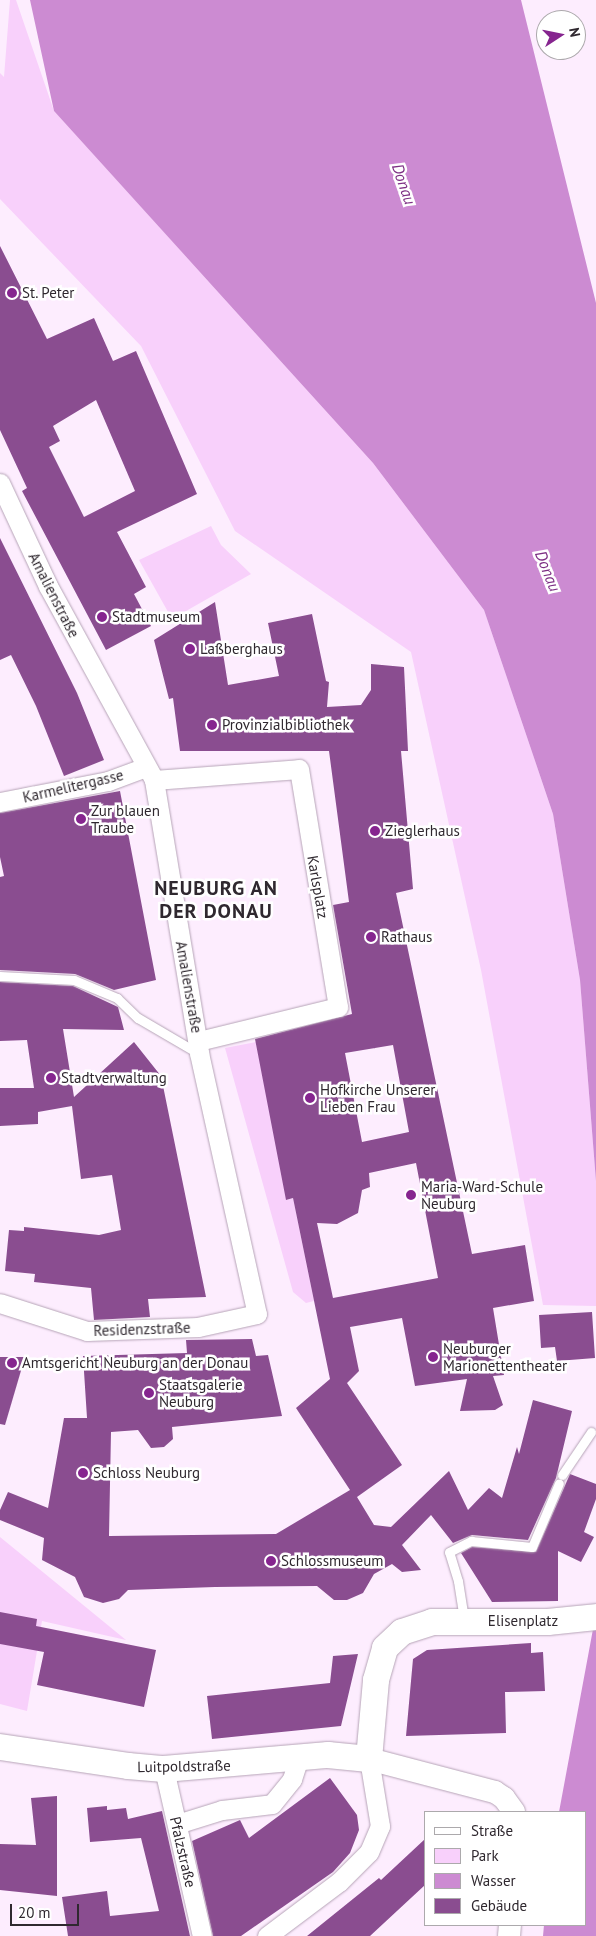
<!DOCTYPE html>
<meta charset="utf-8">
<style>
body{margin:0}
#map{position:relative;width:596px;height:1936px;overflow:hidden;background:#fdedfe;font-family:"PT Sans",sans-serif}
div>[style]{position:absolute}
.green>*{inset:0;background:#f8d0fb}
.water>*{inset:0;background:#cc8bd2}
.building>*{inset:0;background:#8a4d90}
.roads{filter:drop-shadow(0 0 1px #b6a4b7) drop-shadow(0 0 1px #b6a4b7)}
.service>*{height:9px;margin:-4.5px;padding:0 4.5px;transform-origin:4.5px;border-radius:4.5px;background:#fff}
.minor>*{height:19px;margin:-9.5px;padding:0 9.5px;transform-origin:9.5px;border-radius:9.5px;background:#fff}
.tertiary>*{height:22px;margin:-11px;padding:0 11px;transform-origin:11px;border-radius:11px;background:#fff}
.secondary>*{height:26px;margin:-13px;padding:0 13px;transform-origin:13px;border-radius:13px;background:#fff}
.dots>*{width:14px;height:14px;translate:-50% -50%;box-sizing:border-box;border:2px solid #fff;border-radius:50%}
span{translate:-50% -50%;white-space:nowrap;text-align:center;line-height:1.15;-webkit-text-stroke:5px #fff;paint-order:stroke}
.poi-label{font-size:15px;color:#2f282f}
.left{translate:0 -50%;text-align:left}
.street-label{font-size:15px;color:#2f282f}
.water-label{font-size:16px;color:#7d2f84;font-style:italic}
.district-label{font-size:20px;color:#2f282f;font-weight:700;letter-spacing:1px}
.legend{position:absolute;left:424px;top:1811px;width:162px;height:115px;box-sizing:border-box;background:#fff;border:1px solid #aca9ac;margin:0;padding:6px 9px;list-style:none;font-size:15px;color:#2f282f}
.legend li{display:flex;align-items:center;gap:10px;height:25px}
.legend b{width:25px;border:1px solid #aca9ac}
.north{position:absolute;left:536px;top:10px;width:50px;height:50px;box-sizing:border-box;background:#fff;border:1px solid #aca9ac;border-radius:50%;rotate:79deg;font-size:14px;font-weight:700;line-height:20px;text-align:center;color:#2f282f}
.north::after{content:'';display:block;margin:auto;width:18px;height:22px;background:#86258f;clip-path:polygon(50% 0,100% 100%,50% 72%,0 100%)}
.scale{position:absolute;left:10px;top:1904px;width:69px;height:22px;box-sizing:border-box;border:2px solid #2f282f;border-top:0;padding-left:6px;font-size:15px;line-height:18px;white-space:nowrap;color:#2f282f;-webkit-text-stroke:4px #fff;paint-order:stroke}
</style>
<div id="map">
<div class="green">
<i style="clip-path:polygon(10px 0,16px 0,54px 111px,373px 463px,484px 610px,553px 814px,580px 980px,596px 1181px,596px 1306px,543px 1305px,481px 970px,411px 652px,235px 531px,141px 346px,0 199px,0 73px,4px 77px)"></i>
<i style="clip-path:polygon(211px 526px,221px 545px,251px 574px,172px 619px,139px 560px)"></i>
<i style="clip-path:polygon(256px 1042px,287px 1200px,293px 1198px,314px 1301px,306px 1303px,293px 1292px,225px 1048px)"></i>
<i style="clip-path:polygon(0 1537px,126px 1640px,42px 1621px,27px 1711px,0 1704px)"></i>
</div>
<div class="water">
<i style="clip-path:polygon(30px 0,521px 0,596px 303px,596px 1181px,580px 980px,553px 814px,484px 610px,373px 463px,54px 111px)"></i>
<i style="clip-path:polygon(596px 1613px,596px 1936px,543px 1936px,544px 1925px,585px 1925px,585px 1812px,559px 1812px)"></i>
</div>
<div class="building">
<i style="clip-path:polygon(evenodd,0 246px,47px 339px,94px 318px,113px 361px,136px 351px,197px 494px,117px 532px,146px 587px,134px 594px,151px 626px,106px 650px,22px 491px,27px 488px,0 430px,0 246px,96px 400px,135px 491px,84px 517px,49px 447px,60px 441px,53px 426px,96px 400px)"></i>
<i style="clip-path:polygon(0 538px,77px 693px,104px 760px,64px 776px,36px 706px,11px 655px,0 660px)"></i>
<i style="clip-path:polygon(evenodd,215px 602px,228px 685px,279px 676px,268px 623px,312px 614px,326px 681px,329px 682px,327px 707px,361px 705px,371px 690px,371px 664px,404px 667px,408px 751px,401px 751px,413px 889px,396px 893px,472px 1254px,525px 1245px,534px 1301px,493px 1308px,504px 1375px,493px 1376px,503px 1405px,495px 1410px,460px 1411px,467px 1379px,415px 1386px,402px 1318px,350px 1327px,359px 1371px,347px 1383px,402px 1465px,357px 1497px,374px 1525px,391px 1527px,449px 1471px,468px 1510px,489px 1488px,502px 1498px,517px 1447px,519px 1454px,533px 1400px,572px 1411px,556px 1478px,528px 1540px,472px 1535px,453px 1543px,431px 1515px,402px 1545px,421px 1570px,402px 1572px,392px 1564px,374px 1574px,363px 1593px,347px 1600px,334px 1600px,317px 1586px,215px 1587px,128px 1590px,119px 1599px,103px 1603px,84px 1597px,75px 1577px,42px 1560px,44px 1538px,0 1520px,0 1510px,8px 1492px,48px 1508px,64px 1418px,87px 1418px,83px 1356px,187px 1353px,186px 1340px,252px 1339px,256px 1356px,268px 1355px,282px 1416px,172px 1427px,173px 1439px,164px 1447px,151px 1448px,138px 1430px,111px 1432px,109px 1536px,276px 1534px,350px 1490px,296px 1408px,330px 1379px,293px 1198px,286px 1200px,255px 1039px,352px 1014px,333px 905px,349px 902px,329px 751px,180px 751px,173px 698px,169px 699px,154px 640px,215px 602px,393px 1045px,409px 1132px,362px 1142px,345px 1053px,393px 1045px,215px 602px,416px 1163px,438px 1278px,333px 1298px,317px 1223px,337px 1224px,358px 1213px,362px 1190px,370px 1187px,369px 1173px,416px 1163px)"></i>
<i style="clip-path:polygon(120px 791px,156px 980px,114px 990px,75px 974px,0 970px,0 877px,4px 876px,0 857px,0 813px)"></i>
<i style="clip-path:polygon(0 982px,73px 986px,118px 1007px,124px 1030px,63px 1029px,74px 1097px,134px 1042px,161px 1076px,206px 1297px,148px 1299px,150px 1317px,94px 1320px,91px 1288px,34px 1282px,35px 1274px,5px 1271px,9px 1230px,24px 1231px,24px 1227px,99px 1235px,121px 1230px,112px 1175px,81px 1179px,72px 1106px,38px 1112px,38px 1124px,0 1126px,0 1088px,34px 1088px,27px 1040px,0 1041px)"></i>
<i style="clip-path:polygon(592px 1312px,595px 1358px,557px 1361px,555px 1347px,541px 1348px,539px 1315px)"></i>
<i style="clip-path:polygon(0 1357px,25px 1357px,5px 1425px,0 1424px)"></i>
<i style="clip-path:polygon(570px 1474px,596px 1484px,596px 1499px,584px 1532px,594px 1537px,581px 1562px,558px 1551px,558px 1601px,492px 1602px,461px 1553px,472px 1547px,536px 1552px)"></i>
<i style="clip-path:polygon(0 1612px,37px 1619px,36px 1626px,156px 1650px,144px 1707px,37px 1685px,44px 1652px,0 1644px)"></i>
<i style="clip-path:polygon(531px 1643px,531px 1653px,543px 1652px,545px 1691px,505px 1692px,506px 1733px,406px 1736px,413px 1659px,427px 1650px)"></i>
<i style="clip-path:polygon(358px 1654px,341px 1726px,212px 1739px,207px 1696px,330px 1683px,333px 1656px)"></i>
<i style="clip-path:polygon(330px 1778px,357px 1815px,359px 1830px,350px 1853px,333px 1872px,241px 1936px,213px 1936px,192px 1841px,240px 1820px,249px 1838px)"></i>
<i style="clip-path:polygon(57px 1796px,57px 1896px,0 1890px,0 1844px,36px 1845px,31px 1798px)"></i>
<i style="clip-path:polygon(107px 1806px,107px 1810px,126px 1808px,128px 1819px,162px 1811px,190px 1936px,68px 1936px,62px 1897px,107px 1891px,110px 1916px,159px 1911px,141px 1838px,90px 1842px,87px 1808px)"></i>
<i style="clip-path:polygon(425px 1839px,425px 1885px,370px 1936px,307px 1936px,379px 1878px,381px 1880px)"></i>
</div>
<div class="roads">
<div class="service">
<i style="left:0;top:976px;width:74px;rotate:3.1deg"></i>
<i style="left:74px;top:980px;width:47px;rotate:22.7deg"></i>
<i style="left:117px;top:998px;width:29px;rotate:44deg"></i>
<i style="left:138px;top:1018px;width:69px;rotate:30.3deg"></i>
<i style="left:562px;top:1475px;width:52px;rotate:-56deg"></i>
<i style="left:464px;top:1619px;width:38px;rotate:-99deg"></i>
<i style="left:458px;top:1581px;width:30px;rotate:-107deg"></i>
<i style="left:449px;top:1552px;width:25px;rotate:-27deg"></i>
<i style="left:471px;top:1541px;width:61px;rotate:5.6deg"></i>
<i style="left:532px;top:1547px;width:69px;rotate:-67.1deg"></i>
</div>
<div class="minor">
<i style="left:0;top:483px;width:114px;rotate:65deg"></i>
<i style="left:48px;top:586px;width:221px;rotate:61.3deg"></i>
<i style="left:154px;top:780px;width:277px;rotate:80.6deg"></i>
<i style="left:199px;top:1053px;width:267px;rotate:77.5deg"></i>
<i style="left:257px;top:1314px;width:60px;rotate:167.6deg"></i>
<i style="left:198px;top:1327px;width:111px;rotate:177.9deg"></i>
<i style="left:87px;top:1331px;width:91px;rotate:-162.2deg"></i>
<i style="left:154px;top:780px;width:145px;rotate:-4.3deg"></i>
<i style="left:299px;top:769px;width:241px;rotate:80.7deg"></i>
<i style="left:338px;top:1007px;width:143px;rotate:166.3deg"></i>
<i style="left:0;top:802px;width:110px;rotate:-11deg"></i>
<i style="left:108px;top:781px;width:40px;rotate:-20.2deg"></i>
<i style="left:164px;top:1769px;width:171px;rotate:77.2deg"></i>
<i style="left:177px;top:1824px;width:47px;rotate:-17.3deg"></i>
<i style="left:222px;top:1810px;width:50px;rotate:-6.8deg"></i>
<i style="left:272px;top:1804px;width:32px;rotate:-51deg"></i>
<i style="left:292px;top:1779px;width:22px;rotate:-72deg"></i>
<i style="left:267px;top:1936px;width:90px;rotate:-36.9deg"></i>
<i style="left:339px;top:1882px;width:42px;rotate:-45deg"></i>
<i style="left:369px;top:1852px;width:28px;rotate:-67deg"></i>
<i style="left:380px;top:1826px;width:68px;rotate:-99.3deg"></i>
</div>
<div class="tertiary">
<i style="left:369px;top:1759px;width:130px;rotate:14.7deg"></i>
<i style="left:495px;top:1792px;width:11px;rotate:34deg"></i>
<i style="left:504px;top:1798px;width:17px;rotate:54deg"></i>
<i style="left:509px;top:1936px;width:11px;rotate:-85deg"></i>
</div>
<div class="secondary">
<i style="left:0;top:1747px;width:129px;rotate:8.4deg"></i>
<i style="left:128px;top:1766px;width:36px;rotate:5deg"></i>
<i style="left:164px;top:1769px;width:165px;rotate:-4.9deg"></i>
<i style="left:328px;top:1755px;width:41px;rotate:5.6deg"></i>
<i style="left:369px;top:1759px;width:79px;rotate:-84.9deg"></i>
<i style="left:376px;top:1680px;width:33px;rotate:-74deg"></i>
<i style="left:385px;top:1648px;width:23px;rotate:-43deg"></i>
<i style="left:402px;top:1632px;width:32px;rotate:-18deg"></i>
<i style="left:432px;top:1622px;width:116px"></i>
<i style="left:548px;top:1622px;width:48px;rotate:-5.9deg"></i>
</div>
</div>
<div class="dots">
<i style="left:12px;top:293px;background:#86258f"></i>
<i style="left:102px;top:617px;background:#86258f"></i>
<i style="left:190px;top:649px;background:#86258f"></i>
<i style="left:212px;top:725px;background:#86258f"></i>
<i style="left:81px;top:819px;background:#86258f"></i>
<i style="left:375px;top:831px;background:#86258f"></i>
<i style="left:371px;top:937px;background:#86258f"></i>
<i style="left:51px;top:1078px;background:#86258f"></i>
<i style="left:310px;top:1098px;background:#86258f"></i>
<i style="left:411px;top:1195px;background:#86258f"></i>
<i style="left:433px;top:1357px;background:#86258f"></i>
<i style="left:12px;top:1363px;background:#86258f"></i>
<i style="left:149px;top:1393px;background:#86258f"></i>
<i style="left:83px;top:1473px;background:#86258f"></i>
<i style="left:271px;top:1561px;background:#86258f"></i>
</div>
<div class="poi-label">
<span class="left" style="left:22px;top:293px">St. Peter</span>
<span class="left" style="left:112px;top:617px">Stadtmuseum</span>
<span class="left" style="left:200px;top:649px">Laßberghaus</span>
<span class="left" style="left:222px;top:725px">Provinzialbibliothek</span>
<span class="left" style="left:91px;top:819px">Zur blauen<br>Traube</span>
<span class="left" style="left:385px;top:831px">Zieglerhaus</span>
<span class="left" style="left:381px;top:937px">Rathaus</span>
<span class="left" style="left:61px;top:1078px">Stadtverwaltung</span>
<span class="left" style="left:320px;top:1098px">Hofkirche Unserer<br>Lieben Frau</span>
<span class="left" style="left:421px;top:1195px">Maria-Ward-Schule<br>Neuburg</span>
<span class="left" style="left:443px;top:1357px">Neuburger<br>Marionettentheater</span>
<span class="left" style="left:22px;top:1363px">Amtsgericht Neuburg an der Donau</span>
<span class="left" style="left:159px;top:1393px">Staatsgalerie<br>Neuburg</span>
<span class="left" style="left:93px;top:1473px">Schloss Neuburg</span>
<span class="left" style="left:281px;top:1561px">Schlossmuseum</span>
</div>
<div class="street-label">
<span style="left:54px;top:595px;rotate:63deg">Amalienstraße</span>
<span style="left:73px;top:786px;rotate:-13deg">Karmelitergasse</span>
<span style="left:318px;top:887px;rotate:80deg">Karlsplatz</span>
<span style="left:189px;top:987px;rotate:80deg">Amalienstraße</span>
<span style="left:142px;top:1329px;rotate:-2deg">Residenzstraße</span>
<span style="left:523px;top:1621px">Elisenplatz</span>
<span style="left:184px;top:1766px;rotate:-1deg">Luitpoldstraße</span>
<span style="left:183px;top:1852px;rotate:77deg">Pfalzstraße</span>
</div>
<div class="water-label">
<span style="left:404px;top:184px;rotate:71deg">Donau</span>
<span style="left:548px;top:571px;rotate:68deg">Donau</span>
</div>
<div class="district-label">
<span style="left:216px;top:900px">NEUBURG AN<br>DER DONAU</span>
</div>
<ul class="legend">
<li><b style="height:6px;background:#fff"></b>Straße</li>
<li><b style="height:14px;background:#f8d0fb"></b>Park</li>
<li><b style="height:14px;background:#cc8bd2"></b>Wasser</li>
<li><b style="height:14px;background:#8a4d90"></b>Gebäude</li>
</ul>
<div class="north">N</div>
<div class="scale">20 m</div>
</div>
